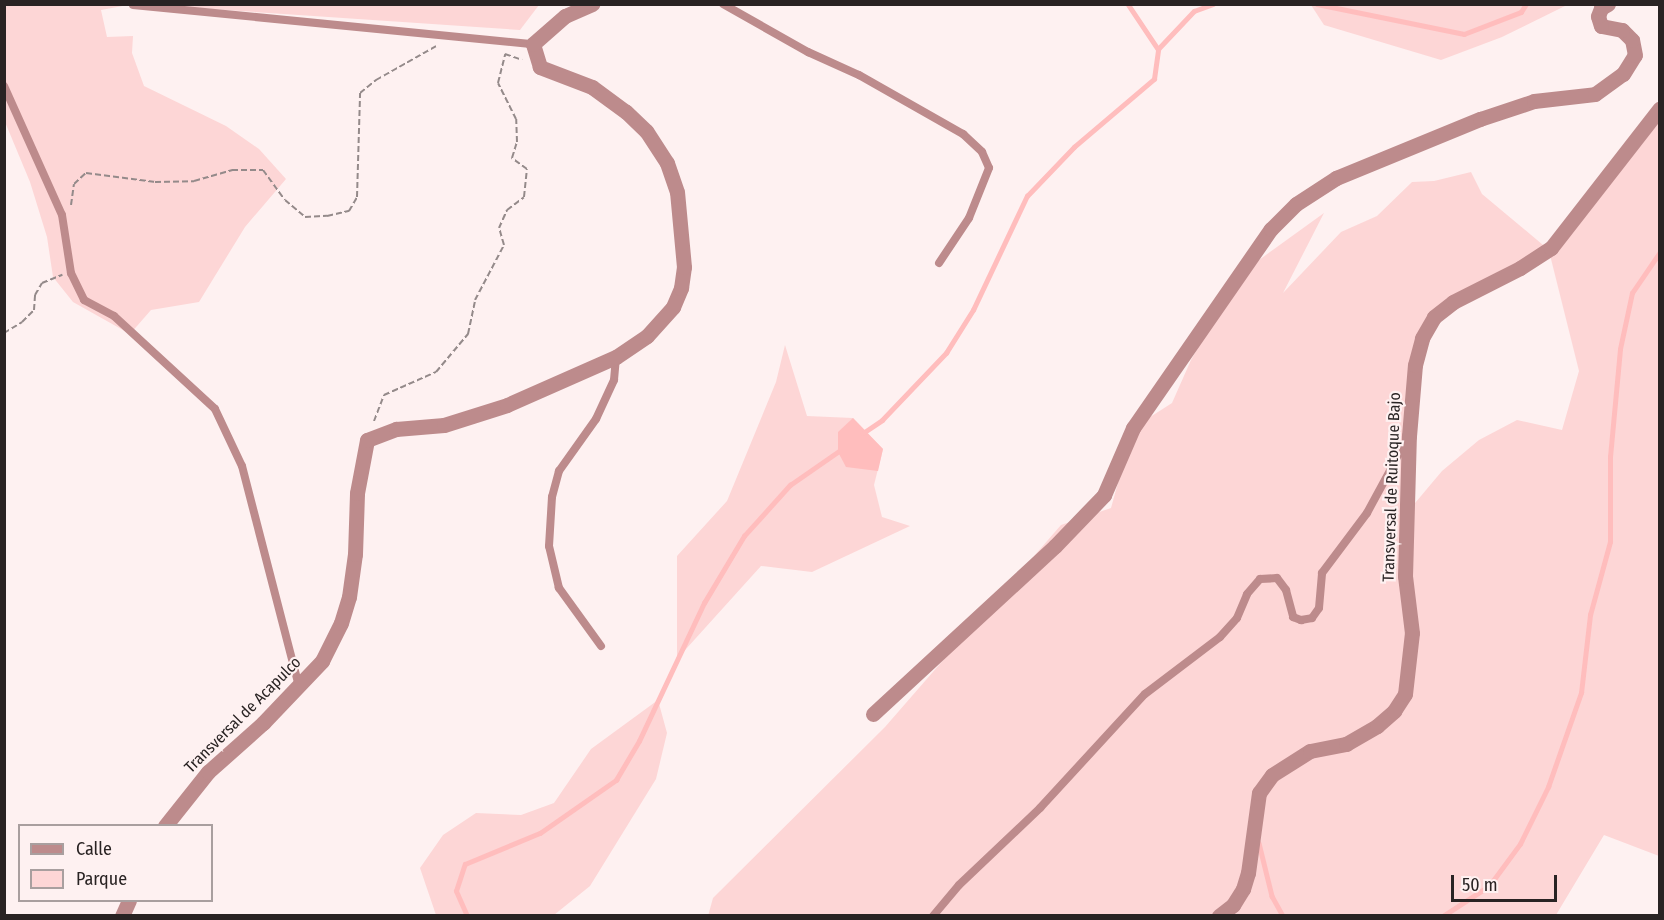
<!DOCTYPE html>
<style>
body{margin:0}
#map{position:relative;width:1664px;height:920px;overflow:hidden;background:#fef1f1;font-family:"Fira Sans Condensed",sans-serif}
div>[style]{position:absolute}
.green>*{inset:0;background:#fdd6d6}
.water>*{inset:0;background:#ffbdbd}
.stream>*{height:4.5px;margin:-2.25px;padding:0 2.25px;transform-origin:2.25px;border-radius:2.25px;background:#ffbdbd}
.path>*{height:2px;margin-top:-1px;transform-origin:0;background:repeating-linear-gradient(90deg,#948a8a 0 6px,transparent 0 9px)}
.service>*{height:8px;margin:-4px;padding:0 4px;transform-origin:4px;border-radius:4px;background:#bd8b8c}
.minor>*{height:15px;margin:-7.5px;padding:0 7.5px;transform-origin:7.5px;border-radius:7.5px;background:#bd8b8c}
.tertiary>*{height:15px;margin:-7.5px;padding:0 7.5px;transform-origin:7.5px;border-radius:7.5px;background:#bd8b8c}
span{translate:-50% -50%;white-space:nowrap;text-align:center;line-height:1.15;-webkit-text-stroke:4.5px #fef1f1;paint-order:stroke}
.street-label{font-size:16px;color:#292323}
.frame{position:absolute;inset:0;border:6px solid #292323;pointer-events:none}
.legend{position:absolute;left:18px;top:824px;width:195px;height:78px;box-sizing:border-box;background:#fef1f1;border:2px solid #a99f9f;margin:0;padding:8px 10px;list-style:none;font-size:18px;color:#292323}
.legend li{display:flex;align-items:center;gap:12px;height:30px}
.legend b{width:30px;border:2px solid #a99f9f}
.scale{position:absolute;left:1451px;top:875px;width:106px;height:27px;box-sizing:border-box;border:3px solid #292323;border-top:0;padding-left:8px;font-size:18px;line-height:21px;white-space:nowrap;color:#292323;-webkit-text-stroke:4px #fef1f1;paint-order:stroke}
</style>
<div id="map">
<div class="green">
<i style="clip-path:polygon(4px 5px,128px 5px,101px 10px,107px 37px,133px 36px,132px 53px,144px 86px,226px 126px,259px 149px,286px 179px,245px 227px,199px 302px,151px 310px,130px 334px,73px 302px,53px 277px,47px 237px,30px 182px,5px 122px)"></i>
<i style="clip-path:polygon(152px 5px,539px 5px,520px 30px)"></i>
<i style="clip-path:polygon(1311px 5px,1567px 5px,1502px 37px,1441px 60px,1324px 25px)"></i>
<i style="clip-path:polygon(evenodd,1659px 108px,1659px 856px,1604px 835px,1556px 915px,708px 916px,713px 898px,885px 727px,1061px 525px,1111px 508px,1133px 428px,1172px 403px,1191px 360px,1220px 308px,1259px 260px,1324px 213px,1283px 293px,1341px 232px,1377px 216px,1412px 182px,1434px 181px,1471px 172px,1482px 194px,1549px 250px,1659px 108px,1549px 251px,1579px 371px,1562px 430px,1517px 420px,1479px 440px,1442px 471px,1405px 515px,1422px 338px,1453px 302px,1549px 251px)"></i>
<i style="clip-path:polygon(785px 345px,807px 416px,853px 418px,883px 449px,874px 485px,882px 517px,910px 526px,812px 572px,761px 566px,677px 659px,677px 556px,727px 501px,776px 382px)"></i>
<i style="clip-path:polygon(658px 700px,667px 733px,656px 779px,590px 886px,554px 915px,436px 915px,420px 868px,443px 835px,476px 813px,521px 815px,554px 803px,591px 749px)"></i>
</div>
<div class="water">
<i style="clip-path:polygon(853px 418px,883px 449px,878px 471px,846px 467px,838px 452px,838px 432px)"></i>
</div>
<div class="stream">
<i style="left:1128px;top:4px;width:54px;rotate:56.3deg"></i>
<i style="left:1317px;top:4px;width:150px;rotate:11.5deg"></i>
<i style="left:1464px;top:34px;width:61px;rotate:-21.1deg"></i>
<i style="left:1521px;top:12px;width:9px;rotate:-58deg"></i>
<i style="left:863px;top:433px;width:23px;rotate:-34deg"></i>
<i style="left:882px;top:420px;width:93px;rotate:-46.3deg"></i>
<i style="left:946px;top:353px;width:51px;rotate:-57.9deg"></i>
<i style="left:973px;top:310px;width:126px;rotate:-64.7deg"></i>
<i style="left:1027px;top:196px;width:68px;rotate:-46.2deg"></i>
<i style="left:1074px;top:147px;width:105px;rotate:-40.4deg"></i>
<i style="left:1154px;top:79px;width:30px;rotate:-82deg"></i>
<i style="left:1158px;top:49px;width:52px;rotate:-46.5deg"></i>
<i style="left:1194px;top:11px;width:20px;rotate:-20deg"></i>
<i style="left:1259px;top:843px;width:55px;rotate:76.2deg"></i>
<i style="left:1272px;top:896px;width:23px;rotate:61deg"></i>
<i style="left:467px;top:916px;width:27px;rotate:-114deg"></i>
<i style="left:456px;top:891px;width:28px;rotate:-72deg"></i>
<i style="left:465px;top:864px;width:81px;rotate:-22.5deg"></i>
<i style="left:540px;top:833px;width:93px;rotate:-34.9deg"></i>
<i style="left:616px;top:780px;width:45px;rotate:-59.5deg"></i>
<i style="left:639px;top:741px;width:153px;rotate:-64.8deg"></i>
<i style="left:704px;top:603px;width:78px;rotate:-59.2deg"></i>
<i style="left:744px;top:536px;width:69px;rotate:-48deg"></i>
<i style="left:790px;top:485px;width:63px;rotate:-34.7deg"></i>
<i style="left:1443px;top:916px;width:55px;rotate:-33.1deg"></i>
<i style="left:1489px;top:886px;width:52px;rotate:-53.6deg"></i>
<i style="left:1520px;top:844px;width:64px;rotate:-63.8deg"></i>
<i style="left:1548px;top:787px;width:100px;rotate:-70.7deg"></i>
<i style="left:1581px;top:693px;width:79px;rotate:-83.4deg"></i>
<i style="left:1590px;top:615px;width:76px;rotate:-74.7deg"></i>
<i style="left:1610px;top:542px;width:85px;rotate:-90deg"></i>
<i style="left:1610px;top:457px;width:108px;rotate:-84.7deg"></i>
<i style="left:1620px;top:349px;width:57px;rotate:-77.9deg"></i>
<i style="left:1632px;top:293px;width:50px;rotate:-55.7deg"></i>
</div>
<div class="path">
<i style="left:71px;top:205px;width:21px;rotate:-82deg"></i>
<i style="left:74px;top:184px;width:16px;rotate:-43deg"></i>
<i style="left:86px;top:173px;width:70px;rotate:7.4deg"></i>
<i style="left:155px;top:182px;width:39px;rotate:-1deg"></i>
<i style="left:194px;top:181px;width:40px;rotate:-16deg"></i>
<i style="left:232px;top:170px;width:31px"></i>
<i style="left:263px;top:170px;width:37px;rotate:54deg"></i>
<i style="left:285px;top:200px;width:26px;rotate:40deg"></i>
<i style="left:305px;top:217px;width:22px;rotate:-3deg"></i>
<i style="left:327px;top:216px;width:23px;rotate:-13deg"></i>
<i style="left:349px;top:211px;width:16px;rotate:-60deg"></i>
<i style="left:357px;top:197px;width:104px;rotate:-88.3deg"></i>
<i style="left:360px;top:93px;width:21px;rotate:-39deg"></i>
<i style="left:376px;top:80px;width:69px;rotate:-29.5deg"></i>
<i style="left:4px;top:333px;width:21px;rotate:-31deg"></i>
<i style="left:22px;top:322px;width:17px;rotate:-45deg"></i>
<i style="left:34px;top:310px;width:15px;rotate:-86deg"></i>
<i style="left:35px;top:295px;width:14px;rotate:-60deg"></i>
<i style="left:42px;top:283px;width:22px;rotate:-22deg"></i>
<i style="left:374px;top:421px;width:28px;rotate:-69deg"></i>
<i style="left:384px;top:395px;width:57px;rotate:-23.9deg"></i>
<i style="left:436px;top:372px;width:50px;rotate:-49.9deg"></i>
<i style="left:468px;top:334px;width:35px;rotate:-78deg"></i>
<i style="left:475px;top:300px;width:62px;rotate:-62.2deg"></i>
<i style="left:504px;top:245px;width:18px;rotate:-106deg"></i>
<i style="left:499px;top:228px;width:20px;rotate:-66deg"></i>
<i style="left:507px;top:210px;width:21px;rotate:-37deg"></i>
<i style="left:524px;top:197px;width:28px;rotate:-84deg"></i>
<i style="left:527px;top:169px;width:19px;rotate:-144deg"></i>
<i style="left:512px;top:158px;width:17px;rotate:-73deg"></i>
<i style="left:517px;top:142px;width:23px;rotate:-92deg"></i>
<i style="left:516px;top:119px;width:40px;rotate:-116.6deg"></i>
<i style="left:498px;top:83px;width:30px;rotate:-76deg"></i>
<i style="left:505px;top:54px;width:18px;rotate:19deg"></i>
</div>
<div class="service">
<i style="left:723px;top:4px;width:98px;rotate:29.5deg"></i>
<i style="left:808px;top:52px;width:56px;rotate:24.3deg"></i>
<i style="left:859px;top:75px;width:120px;rotate:29.6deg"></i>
<i style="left:963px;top:134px;width:26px;rotate:43deg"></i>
<i style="left:982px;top:152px;width:17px;rotate:66deg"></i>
<i style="left:989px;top:168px;width:54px;rotate:111.8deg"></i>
<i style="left:969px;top:218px;width:54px;rotate:123.7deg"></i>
<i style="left:133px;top:5px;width:402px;rotate:5.6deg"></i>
<i style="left:4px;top:86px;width:141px;rotate:65.8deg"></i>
<i style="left:62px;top:215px;width:59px;rotate:81.2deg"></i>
<i style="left:71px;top:273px;width:30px;rotate:64deg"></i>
<i style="left:84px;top:300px;width:34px;rotate:28deg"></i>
<i style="left:114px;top:316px;width:137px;rotate:42.6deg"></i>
<i style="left:215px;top:409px;width:63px;rotate:64.7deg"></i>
<i style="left:242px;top:466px;width:227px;rotate:75.5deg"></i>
<i style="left:601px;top:646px;width:72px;rotate:-125.9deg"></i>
<i style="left:559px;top:588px;width:43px;rotate:-103.4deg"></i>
<i style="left:549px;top:546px;width:49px;rotate:-86.5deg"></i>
<i style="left:552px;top:497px;width:27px;rotate:-75deg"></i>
<i style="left:559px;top:471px;width:64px;rotate:-54.6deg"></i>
<i style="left:596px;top:419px;width:43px;rotate:-65.2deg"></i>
<i style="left:614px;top:380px;width:23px;rotate:-85deg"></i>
<i style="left:933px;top:916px;width:40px;rotate:-50deg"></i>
<i style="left:959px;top:885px;width:112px;rotate:-43.5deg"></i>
<i style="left:1040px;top:808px;width:155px;rotate:-47.4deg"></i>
<i style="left:1145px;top:694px;width:94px;rotate:-37.2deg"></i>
<i style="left:1220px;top:637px;width:25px;rotate:-48deg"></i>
<i style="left:1237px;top:618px;width:26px;rotate:-67deg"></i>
<i style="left:1247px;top:594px;width:20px;rotate:-49deg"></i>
<i style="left:1260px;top:579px;width:17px;rotate:-3deg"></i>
<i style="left:1277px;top:578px;width:15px;rotate:53deg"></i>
<i style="left:1286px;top:590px;width:28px;rotate:75deg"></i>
<i style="left:1293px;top:617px;width:9px;rotate:21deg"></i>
<i style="left:1301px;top:620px;width:11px;rotate:-10deg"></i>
<i style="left:1312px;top:618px;width:12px;rotate:-55deg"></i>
<i style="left:1319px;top:608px;width:35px;rotate:-85deg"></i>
<i style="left:1322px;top:573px;width:75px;rotate:-53.1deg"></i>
<i style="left:1367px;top:513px;width:80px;rotate:-61.5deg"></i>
</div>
<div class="minor">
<i style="left:873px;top:714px;width:248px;rotate:-42.7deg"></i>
<i style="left:1055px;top:546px;width:71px;rotate:-46.1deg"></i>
<i style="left:1104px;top:495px;width:73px;rotate:-66.6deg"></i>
<i style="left:1133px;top:428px;width:242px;rotate:-55.3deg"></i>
<i style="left:1271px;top:229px;width:35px;rotate:-45deg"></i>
<i style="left:1296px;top:204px;width:48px;rotate:-33deg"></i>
<i style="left:1336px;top:178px;width:156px;rotate:-22.3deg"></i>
<i style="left:1480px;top:119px;width:57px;rotate:-18.4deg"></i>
<i style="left:1534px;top:101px;width:61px;rotate:-6.5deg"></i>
<i style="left:1595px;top:94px;width:34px;rotate:-36deg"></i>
<i style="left:1623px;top:74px;width:22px;rotate:-58deg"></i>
<i style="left:1635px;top:55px;width:15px;rotate:-101deg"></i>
<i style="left:1632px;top:40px;width:14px;rotate:-135deg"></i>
<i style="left:1622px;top:30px;width:21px;rotate:-169deg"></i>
<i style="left:1601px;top:26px;width:10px;rotate:-107deg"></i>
<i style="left:1598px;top:16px;width:9px;rotate:-69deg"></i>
<i style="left:1601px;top:8px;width:8px;rotate:-30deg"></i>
</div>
<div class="tertiary">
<i style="left:165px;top:826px;width:69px;rotate:-51.5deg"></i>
<i style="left:208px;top:772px;width:74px;rotate:-41.7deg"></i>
<i style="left:263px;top:723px;width:86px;rotate:-46.4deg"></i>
<i style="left:322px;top:661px;width:42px;rotate:-63.4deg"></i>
<i style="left:341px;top:623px;width:27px;rotate:-73deg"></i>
<i style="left:349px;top:597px;width:43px;rotate:-82.1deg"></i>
<i style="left:355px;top:554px;width:61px;rotate:-88.1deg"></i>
<i style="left:357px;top:493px;width:54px;rotate:-79.3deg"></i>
<i style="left:367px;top:440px;width:31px;rotate:-21deg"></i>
<i style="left:396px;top:429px;width:48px;rotate:-4.8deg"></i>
<i style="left:444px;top:425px;width:66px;rotate:-17.6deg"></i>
<i style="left:507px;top:405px;width:119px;rotate:-23.8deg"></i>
<i style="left:616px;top:357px;width:37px;rotate:-34deg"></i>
<i style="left:647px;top:336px;width:39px;rotate:-48deg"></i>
<i style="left:673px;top:307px;width:21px;rotate:-67deg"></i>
<i style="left:681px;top:288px;width:21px;rotate:-82deg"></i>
<i style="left:684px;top:267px;width:75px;rotate:-95.3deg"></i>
<i style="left:677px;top:192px;width:31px;rotate:-109deg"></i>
<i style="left:667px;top:163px;width:38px;rotate:-123deg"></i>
<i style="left:646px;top:131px;width:28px;rotate:-136deg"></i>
<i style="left:626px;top:112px;width:42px;rotate:-143.7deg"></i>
<i style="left:592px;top:87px;width:56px;rotate:-159deg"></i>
<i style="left:540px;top:67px;width:24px;rotate:-107deg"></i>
<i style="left:533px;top:44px;width:43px;rotate:-41.2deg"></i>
<i style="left:565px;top:16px;width:30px;rotate:-24deg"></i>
<i style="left:122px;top:916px;width:17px;rotate:-66deg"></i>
<i style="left:1219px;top:916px;width:18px;rotate:-38deg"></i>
<i style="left:1233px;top:905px;width:19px;rotate:-58deg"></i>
<i style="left:1243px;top:889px;width:17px;rotate:-73deg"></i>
<i style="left:1248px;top:873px;width:81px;rotate:-82.2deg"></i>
<i style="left:1259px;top:793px;width:22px;rotate:-54deg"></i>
<i style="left:1272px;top:775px;width:45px;rotate:-32.3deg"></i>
<i style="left:1310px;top:751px;width:37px;rotate:-11deg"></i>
<i style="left:1346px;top:744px;width:36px;rotate:-30deg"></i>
<i style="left:1377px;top:726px;width:23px;rotate:-41deg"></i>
<i style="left:1394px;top:711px;width:20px;rotate:-57deg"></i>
<i style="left:1405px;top:694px;width:61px;rotate:-83.5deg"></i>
<i style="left:1412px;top:633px;width:57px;rotate:-97deg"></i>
<i style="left:1405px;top:576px;width:140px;rotate:-88.4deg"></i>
<i style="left:1409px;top:436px;width:71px;rotate:-85.2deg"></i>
<i style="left:1415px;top:365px;width:28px;rotate:-75deg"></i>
<i style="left:1422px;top:338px;width:24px;rotate:-60deg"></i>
<i style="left:1434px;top:317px;width:24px;rotate:-38deg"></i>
<i style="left:1453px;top:302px;width:75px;rotate:-26.9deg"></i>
<i style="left:1520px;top:268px;width:37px;rotate:-33deg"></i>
<i style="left:1551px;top:248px;width:177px;rotate:-52.1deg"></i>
</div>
<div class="street-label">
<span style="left:1392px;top:487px;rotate:-88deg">Transversal de Ruitoque Bajo</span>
<span style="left:243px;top:715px;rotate:-45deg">Transversal de Acapulco</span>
</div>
<div class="frame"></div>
<ul class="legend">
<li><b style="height:8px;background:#bd8b8c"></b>Calle</li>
<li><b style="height:16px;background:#fdd6d6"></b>Parque</li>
</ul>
<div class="scale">50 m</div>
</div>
